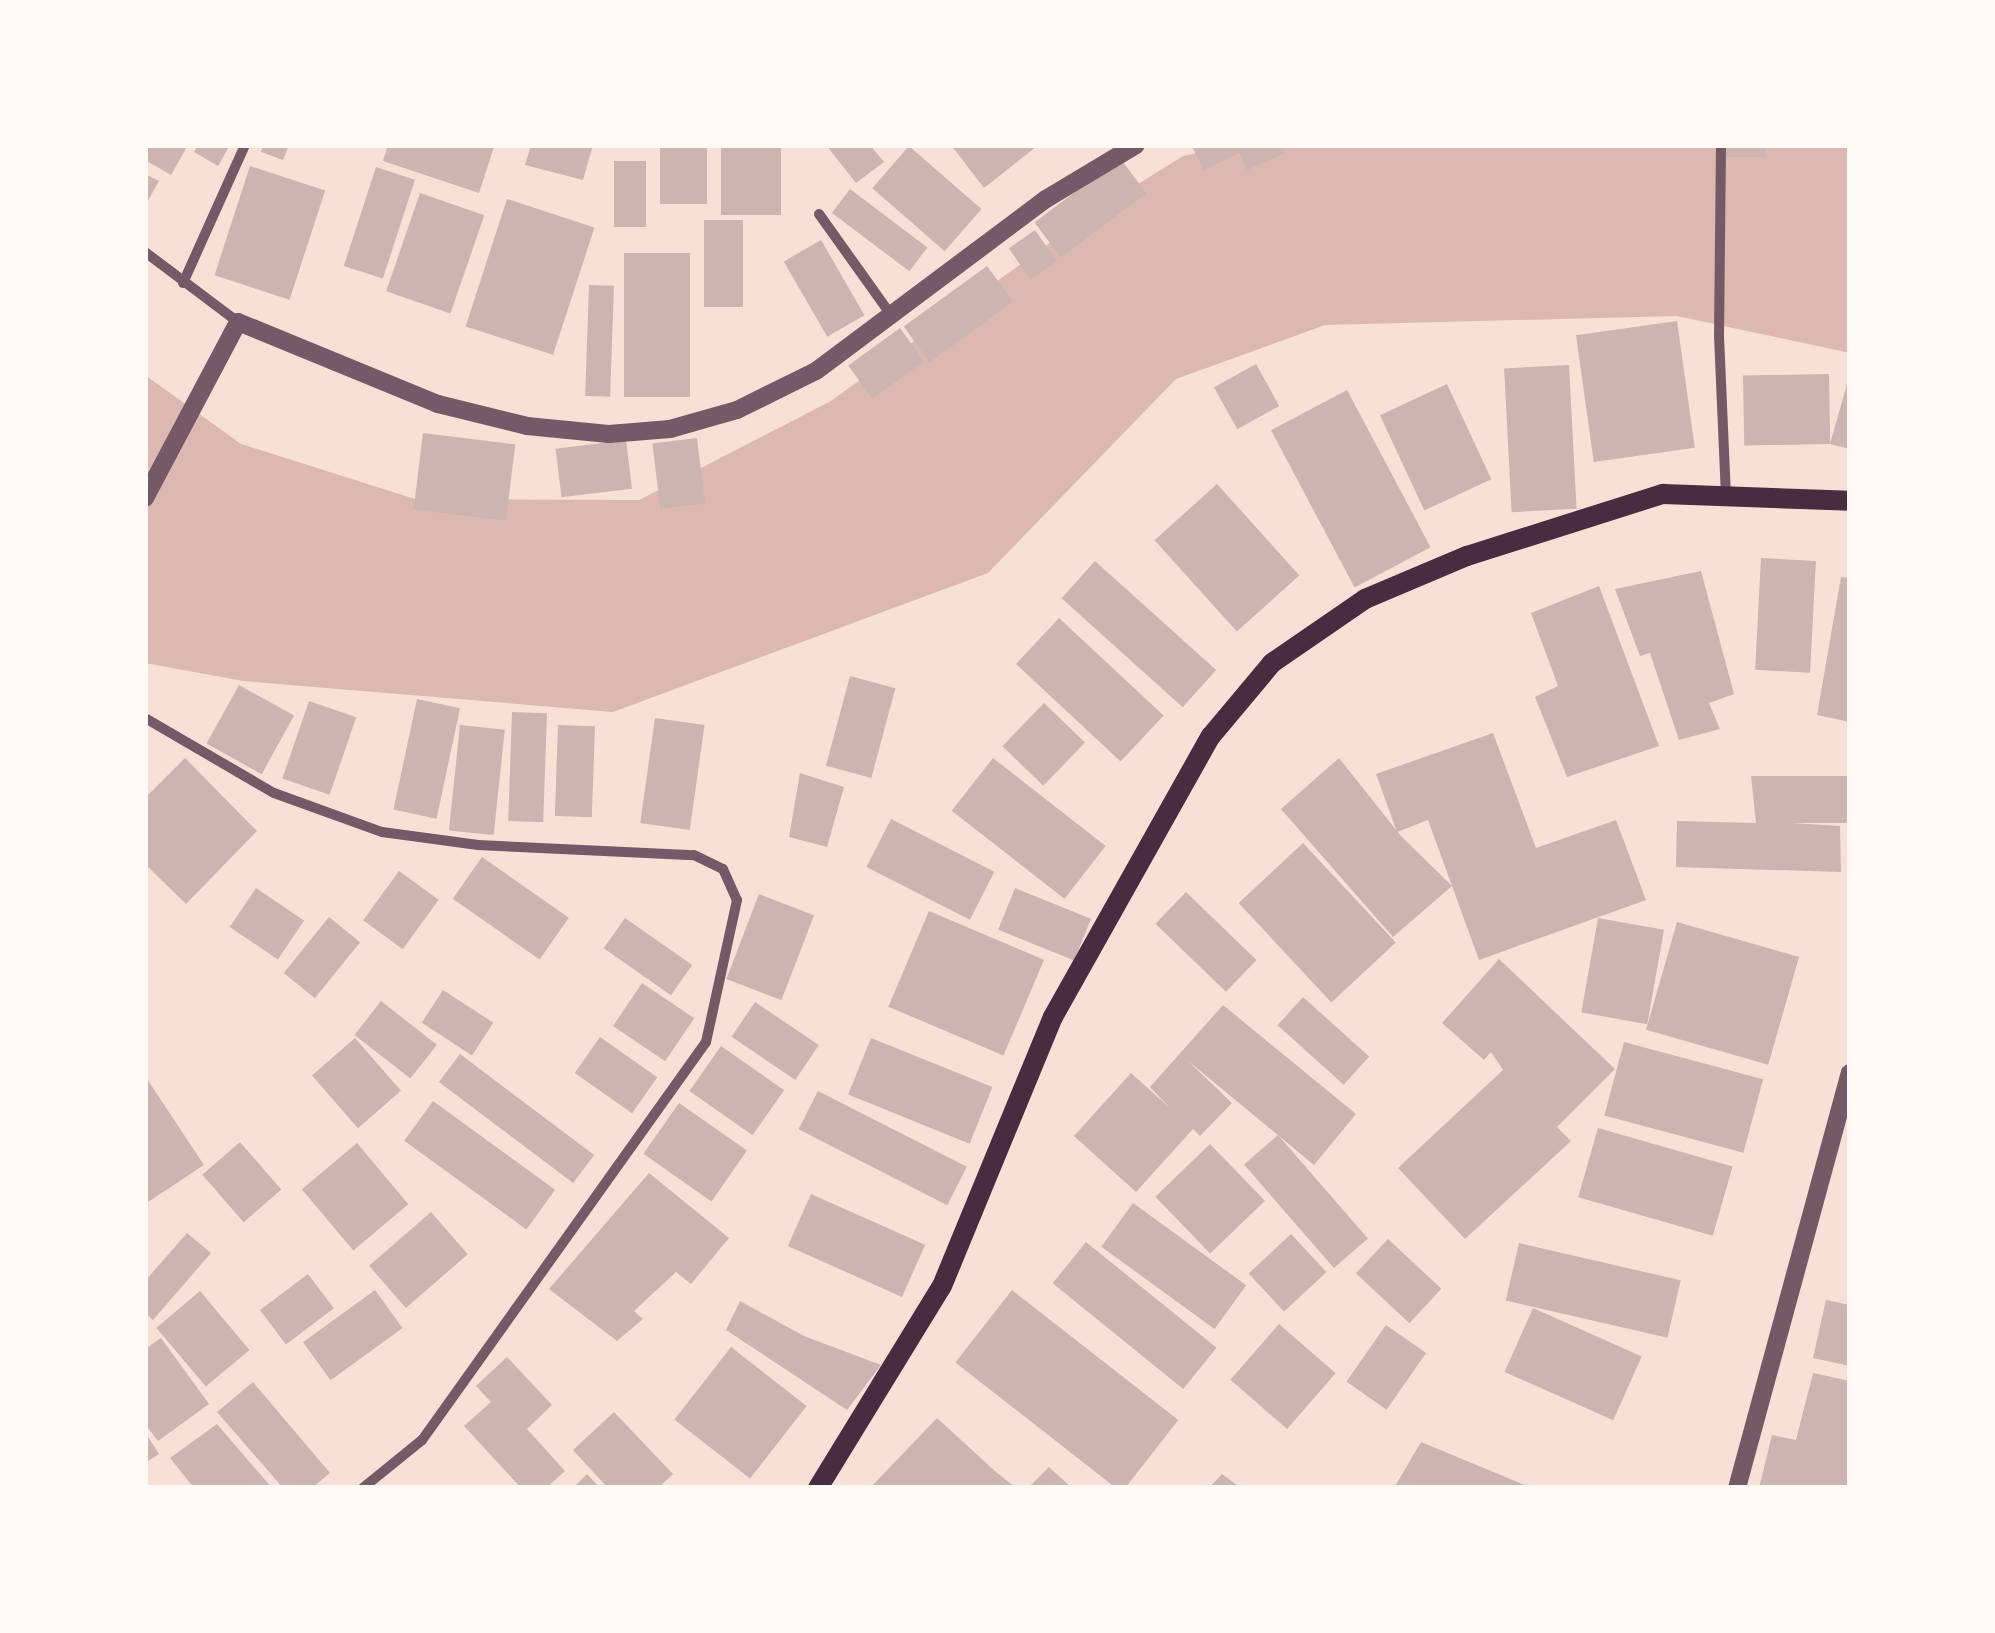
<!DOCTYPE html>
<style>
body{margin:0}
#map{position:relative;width:1995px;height:1633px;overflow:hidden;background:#f7e1d7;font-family:Mulish,sans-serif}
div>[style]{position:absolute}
.water>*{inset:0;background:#dcb8b0}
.building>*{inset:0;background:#ccb4b1;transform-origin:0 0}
.minor>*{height:10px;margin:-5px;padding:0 5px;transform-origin:5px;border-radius:5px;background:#755966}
.tertiary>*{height:18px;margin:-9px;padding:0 9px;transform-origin:9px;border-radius:9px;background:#755966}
.secondary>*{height:20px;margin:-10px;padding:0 10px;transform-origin:10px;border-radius:10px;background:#4a2c40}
span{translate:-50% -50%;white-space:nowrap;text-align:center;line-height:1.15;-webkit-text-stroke:8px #fffaf5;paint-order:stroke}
.frame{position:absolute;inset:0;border:148px solid #fffaf5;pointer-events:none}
</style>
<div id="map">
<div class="water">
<i style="clip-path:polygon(1235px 145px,1850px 145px,1850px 353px,1677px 316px,1325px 325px,1176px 379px,988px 573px,613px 712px,243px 681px,145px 663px,145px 375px,241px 444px,415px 499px,639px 500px,831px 401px,1090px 214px,1183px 156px)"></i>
</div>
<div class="building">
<i style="clip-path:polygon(145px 145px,188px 145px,171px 175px,145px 160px)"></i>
<i style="clip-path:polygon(198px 145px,230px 145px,218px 166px,194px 152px)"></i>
<i style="clip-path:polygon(263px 145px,289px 145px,283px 160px,261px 152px)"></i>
<i style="clip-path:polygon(388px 145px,488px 145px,494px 147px,479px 193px,383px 161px)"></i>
<i style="clip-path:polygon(531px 145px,593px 145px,583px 180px,525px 165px)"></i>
<i style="left:660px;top:145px;width:47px;height:59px"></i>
<i style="left:721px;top:145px;width:60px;height:70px"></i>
<i style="clip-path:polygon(826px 145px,870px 145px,884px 162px,856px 183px)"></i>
<i style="clip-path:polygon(951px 145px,1035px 145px,1036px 147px,984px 188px)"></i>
<i style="clip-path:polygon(1191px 145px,1281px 145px,1285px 153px,1247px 170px,1239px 153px,1204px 170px)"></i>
<i style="left:1726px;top:145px;width:39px;height:12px"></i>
<i style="left:909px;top:146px;width:96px;height:56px;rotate:41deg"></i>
<i style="left:1120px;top:158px;width:44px;height:107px;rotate:53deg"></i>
<i style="left:614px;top:161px;width:32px;height:66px"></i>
<i style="left:250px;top:166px;width:79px;height:115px;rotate:18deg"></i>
<i style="left:376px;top:167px;width:41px;height:104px;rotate:18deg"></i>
<i style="clip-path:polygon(145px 174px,159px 181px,145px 206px)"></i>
<i style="left:850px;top:189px;width:97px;height:30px;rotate:37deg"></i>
<i style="left:420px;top:193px;width:68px;height:104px;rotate:19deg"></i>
<i style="left:507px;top:199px;width:92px;height:134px;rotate:18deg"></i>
<i style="left:704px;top:220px;width:39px;height:87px"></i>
<i style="left:1035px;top:230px;width:38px;height:32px;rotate:55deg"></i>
<i style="left:821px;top:240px;width:87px;height:43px;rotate:60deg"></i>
<i style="left:624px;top:253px;width:66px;height:144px"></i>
<i style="left:987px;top:266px;width:44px;height:103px;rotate:54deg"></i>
<i style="left:589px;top:285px;width:25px;height:111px;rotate:2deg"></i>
<i style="left:1677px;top:321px;width:128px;height:102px;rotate:82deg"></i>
<i style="left:900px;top:328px;width:41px;height:64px;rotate:54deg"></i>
<i style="left:1256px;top:364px;width:48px;height:48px;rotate:61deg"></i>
<i style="left:1569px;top:365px;width:144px;height:65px;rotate:87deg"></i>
<i style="left:1829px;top:374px;width:70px;height:86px;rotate:89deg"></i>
<i style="clip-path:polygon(1849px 377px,1850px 377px,1850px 449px,1830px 444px)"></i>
<i style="left:1447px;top:384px;width:105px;height:74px;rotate:65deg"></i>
<i style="left:1347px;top:390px;width:178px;height:86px;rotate:62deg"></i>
<i style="left:423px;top:433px;width:93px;height:77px;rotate:7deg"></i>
<i style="left:697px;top:438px;width:66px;height:45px;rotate:83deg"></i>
<i style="left:626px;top:440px;width:49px;height:71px;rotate:83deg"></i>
<i style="left:1217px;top:484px;width:123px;height:84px;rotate:48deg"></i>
<i style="left:1761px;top:558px;width:55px;height:112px;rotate:3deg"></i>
<i style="left:1095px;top:561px;width:163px;height:50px;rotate:42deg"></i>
<i style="clip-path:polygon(1701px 571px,1734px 694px,1709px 703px,1720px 729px,1679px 740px,1650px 653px,1640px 656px,1615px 589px)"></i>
<i style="clip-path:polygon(1841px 577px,1850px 578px,1850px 722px,1817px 715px)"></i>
<i style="clip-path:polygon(1599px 586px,1659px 746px,1567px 777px,1535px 697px,1558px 686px,1531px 613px)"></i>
<i style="left:1059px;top:618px;width:143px;height:63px;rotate:43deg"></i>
<i style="left:850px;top:676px;width:47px;height:93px;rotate:15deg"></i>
<i style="left:239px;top:685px;width:63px;height:67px;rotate:29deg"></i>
<i style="left:417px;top:699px;width:44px;height:113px;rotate:12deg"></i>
<i style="left:309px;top:701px;width:50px;height:82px;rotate:19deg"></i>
<i style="left:1044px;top:703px;width:57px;height:60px;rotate:44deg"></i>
<i style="left:512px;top:712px;width:35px;height:109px;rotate:2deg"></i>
<i style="left:655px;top:718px;width:50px;height:106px;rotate:8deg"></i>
<i style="left:460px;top:725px;width:45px;height:106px;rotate:6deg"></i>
<i style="left:558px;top:725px;width:37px;height:91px;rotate:2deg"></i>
<i style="clip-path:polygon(1493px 733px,1536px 848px,1616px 820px,1646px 900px,1479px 960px,1428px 820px,1397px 832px,1376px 774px)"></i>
<i style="clip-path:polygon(185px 758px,257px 831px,186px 904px,145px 864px,145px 798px)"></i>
<i style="left:993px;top:758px;width:143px;height:67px;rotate:38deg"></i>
<i style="clip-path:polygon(1339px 758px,1401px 836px,1452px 886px,1393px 937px,1281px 809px)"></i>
<i style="clip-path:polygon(800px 773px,844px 787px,827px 847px,789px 837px)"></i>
<i style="clip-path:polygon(1751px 776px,1850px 776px,1850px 823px,1791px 823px,1840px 826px,1841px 872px,1676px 867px,1677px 821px,1756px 823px)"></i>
<i style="left:891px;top:819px;width:116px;height:54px;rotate:27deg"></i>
<i style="left:1303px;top:843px;width:136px;height:88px;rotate:47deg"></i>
<i style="left:482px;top:857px;width:106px;height:51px;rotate:35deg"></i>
<i style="left:399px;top:871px;width:49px;height:61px;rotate:36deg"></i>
<i style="left:256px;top:888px;width:58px;height:47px;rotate:34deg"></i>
<i style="left:1015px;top:888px;width:82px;height:45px;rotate:22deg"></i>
<i style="left:1186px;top:892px;width:98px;height:44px;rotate:44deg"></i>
<i style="left:759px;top:894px;width:59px;height:91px;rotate:21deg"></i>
<i style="left:929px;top:911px;width:125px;height:104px;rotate:23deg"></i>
<i style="left:329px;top:917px;width:40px;height:72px;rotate:39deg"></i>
<i style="left:625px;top:918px;width:82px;height:37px;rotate:35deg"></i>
<i style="left:1598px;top:918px;width:67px;height:96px;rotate:10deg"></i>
<i style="left:1677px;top:922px;width:127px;height:112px;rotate:16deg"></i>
<i style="clip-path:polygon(1499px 959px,1615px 1069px,1557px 1127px,1571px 1141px,1465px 1239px,1398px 1168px,1503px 1070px,1491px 1052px,1484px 1060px,1442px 1023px)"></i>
<i style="left:642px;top:983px;width:63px;height:52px;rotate:34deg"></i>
<i style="left:443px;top:990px;width:60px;height:39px;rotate:33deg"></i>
<i style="left:1303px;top:997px;width:89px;height:38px;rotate:42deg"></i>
<i style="left:381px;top:1001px;width:71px;height:43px;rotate:38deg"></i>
<i style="left:755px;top:1002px;width:77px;height:42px;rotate:34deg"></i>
<i style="clip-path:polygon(1223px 1005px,1356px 1114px,1314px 1165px,1187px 1060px,1232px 1103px,1200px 1136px,1193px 1129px,1136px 1192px,1074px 1136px,1131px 1073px,1170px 1108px,1150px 1087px)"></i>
<i style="left:600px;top:1037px;width:70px;height:44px;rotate:35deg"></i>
<i style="left:355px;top:1038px;width:70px;height:57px;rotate:49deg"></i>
<i style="left:871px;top:1038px;width:131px;height:61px;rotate:22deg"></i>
<i style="left:1624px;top:1042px;width:144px;height:76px;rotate:15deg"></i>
<i style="left:721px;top:1046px;width:77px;height:55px;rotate:35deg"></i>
<i style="left:460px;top:1054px;width:168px;height:35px;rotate:37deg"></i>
<i style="clip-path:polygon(145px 1076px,204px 1165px,148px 1202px,145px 1197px)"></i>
<i style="left:818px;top:1091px;width:167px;height:43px;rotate:27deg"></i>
<i style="left:433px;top:1101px;width:151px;height:49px;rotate:36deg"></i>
<i style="left:679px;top:1103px;width:83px;height:62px;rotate:35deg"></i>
<i style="left:1598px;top:1128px;width:140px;height:72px;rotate:16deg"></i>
<i style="left:1278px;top:1135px;width:137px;height:45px;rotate:49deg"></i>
<i style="left:240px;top:1142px;width:63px;height:50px;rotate:49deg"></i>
<i style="left:357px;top:1143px;width:80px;height:72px;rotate:50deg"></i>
<i style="left:1210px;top:1144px;width:79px;height:76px;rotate:46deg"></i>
<i style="clip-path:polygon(649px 1173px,729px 1238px,691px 1284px,676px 1272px,634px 1311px,643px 1319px,617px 1341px,549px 1289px)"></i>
<i style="left:811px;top:1194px;width:125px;height:57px;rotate:24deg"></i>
<i style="left:1133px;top:1203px;width:140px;height:54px;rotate:36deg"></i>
<i style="left:431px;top:1212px;width:56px;height:82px;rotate:49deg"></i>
<i style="clip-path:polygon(187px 1233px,211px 1253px,153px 1320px,145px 1313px,145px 1281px)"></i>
<i style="left:1291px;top:1234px;width:52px;height:58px;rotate:47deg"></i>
<i style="left:1388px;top:1239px;width:73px;height:47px;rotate:43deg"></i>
<i style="left:1086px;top:1242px;width:168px;height:53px;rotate:39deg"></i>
<i style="left:1519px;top:1243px;width:166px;height:59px;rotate:13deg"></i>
<i style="left:308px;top:1274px;width:43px;height:60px;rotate:53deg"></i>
<i style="left:375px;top:1290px;width:47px;height:89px;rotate:54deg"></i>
<i style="left:1012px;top:1290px;width:211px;height:92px;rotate:38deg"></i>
<i style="left:200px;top:1291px;width:77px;height:57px;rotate:50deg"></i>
<i style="clip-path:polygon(1826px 1300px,1850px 1305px,1850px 1366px,1813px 1358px)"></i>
<i style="clip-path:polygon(740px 1301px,804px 1336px,881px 1365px,847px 1410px,726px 1330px)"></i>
<i style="left:1533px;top:1308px;width:119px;height:70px;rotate:24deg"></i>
<i style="left:1279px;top:1324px;width:75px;height:74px;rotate:41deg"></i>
<i style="left:1386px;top:1325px;width:49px;height:69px;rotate:35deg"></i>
<i style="clip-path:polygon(161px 1338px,209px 1404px,158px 1441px,145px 1424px,145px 1349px)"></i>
<i style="left:731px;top:1347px;width:96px;height:92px;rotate:38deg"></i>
<i style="clip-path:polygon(507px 1357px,552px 1405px,527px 1429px,565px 1471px,546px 1488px,521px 1488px,464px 1426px,491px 1402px,476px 1386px)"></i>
<i style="clip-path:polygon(1813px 1373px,1850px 1381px,1850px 1488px,1759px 1488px,1772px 1435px,1796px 1440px)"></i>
<i style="clip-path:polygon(253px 1382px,330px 1473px,312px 1488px,283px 1488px,217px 1412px)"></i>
<i style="clip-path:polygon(614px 1412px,673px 1474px,658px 1488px,608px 1488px,573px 1450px)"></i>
<i style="clip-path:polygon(937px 1418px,996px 1472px,1016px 1488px,870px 1488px)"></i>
<i style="clip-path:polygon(217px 1424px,272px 1488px,194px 1488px,170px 1458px)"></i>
<i style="clip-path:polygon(145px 1432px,159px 1454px,145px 1463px)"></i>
<i style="clip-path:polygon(1421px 1442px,1532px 1488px,1394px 1488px)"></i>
<i style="clip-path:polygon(1049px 1467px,1072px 1488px,1028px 1488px)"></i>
<i style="clip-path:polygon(587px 1474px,600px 1488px,573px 1488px)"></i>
<i style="clip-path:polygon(1222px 1474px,1241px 1488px,1209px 1488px)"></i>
</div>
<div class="minor">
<i style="left:1721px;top:145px;width:191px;rotate:90.6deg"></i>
<i style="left:1719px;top:336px;width:162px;rotate:87.5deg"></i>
<i style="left:819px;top:214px;width:124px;rotate:54.5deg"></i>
<i style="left:145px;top:252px;width:116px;rotate:37deg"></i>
<i style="left:183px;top:283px;width:151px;rotate:-65.8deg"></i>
<i style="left:145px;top:718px;width:149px;rotate:30.2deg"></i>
<i style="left:274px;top:793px;width:115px;rotate:19.9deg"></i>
<i style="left:382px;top:832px;width:97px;rotate:7.7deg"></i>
<i style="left:478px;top:845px;width:216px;rotate:2.7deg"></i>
<i style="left:694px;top:855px;width:32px;rotate:26deg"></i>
<i style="left:723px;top:869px;width:34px;rotate:66deg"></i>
<i style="left:737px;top:900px;width:145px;rotate:102.3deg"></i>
<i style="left:706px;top:1042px;width:489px;rotate:125.5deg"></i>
<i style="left:422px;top:1440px;width:76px;rotate:140.9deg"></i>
</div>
<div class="tertiary">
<i style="left:145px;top:498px;width:199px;rotate:-62.1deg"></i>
<i style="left:238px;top:322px;width:216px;rotate:22.3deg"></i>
<i style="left:438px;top:404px;width:92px;rotate:13.9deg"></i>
<i style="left:527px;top:426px;width:82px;rotate:5.6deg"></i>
<i style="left:609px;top:434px;width:61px;rotate:-4.7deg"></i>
<i style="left:670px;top:429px;width:70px;rotate:-15.8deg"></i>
<i style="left:737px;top:410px;width:88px;rotate:-26.3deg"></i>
<i style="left:816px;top:371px;width:287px;rotate:-36.8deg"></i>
<i style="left:1046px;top:199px;width:105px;rotate:-31deg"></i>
<i style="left:1737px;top:1488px;width:430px;rotate:-74.8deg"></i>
</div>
<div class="secondary">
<i style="left:818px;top:1488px;width:237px;rotate:-58.5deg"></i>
<i style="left:942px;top:1286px;width:291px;rotate:-67.6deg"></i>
<i style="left:1053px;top:1017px;width:322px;rotate:-60.7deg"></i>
<i style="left:1211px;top:736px;width:95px;rotate:-50.1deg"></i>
<i style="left:1272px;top:663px;width:113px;rotate:-34.5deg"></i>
<i style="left:1365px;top:599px;width:111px;rotate:-22.9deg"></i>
<i style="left:1467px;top:556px;width:206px;rotate:-17.6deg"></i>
<i style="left:1663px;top:494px;width:187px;rotate:2.1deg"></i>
</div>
<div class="frame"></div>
</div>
